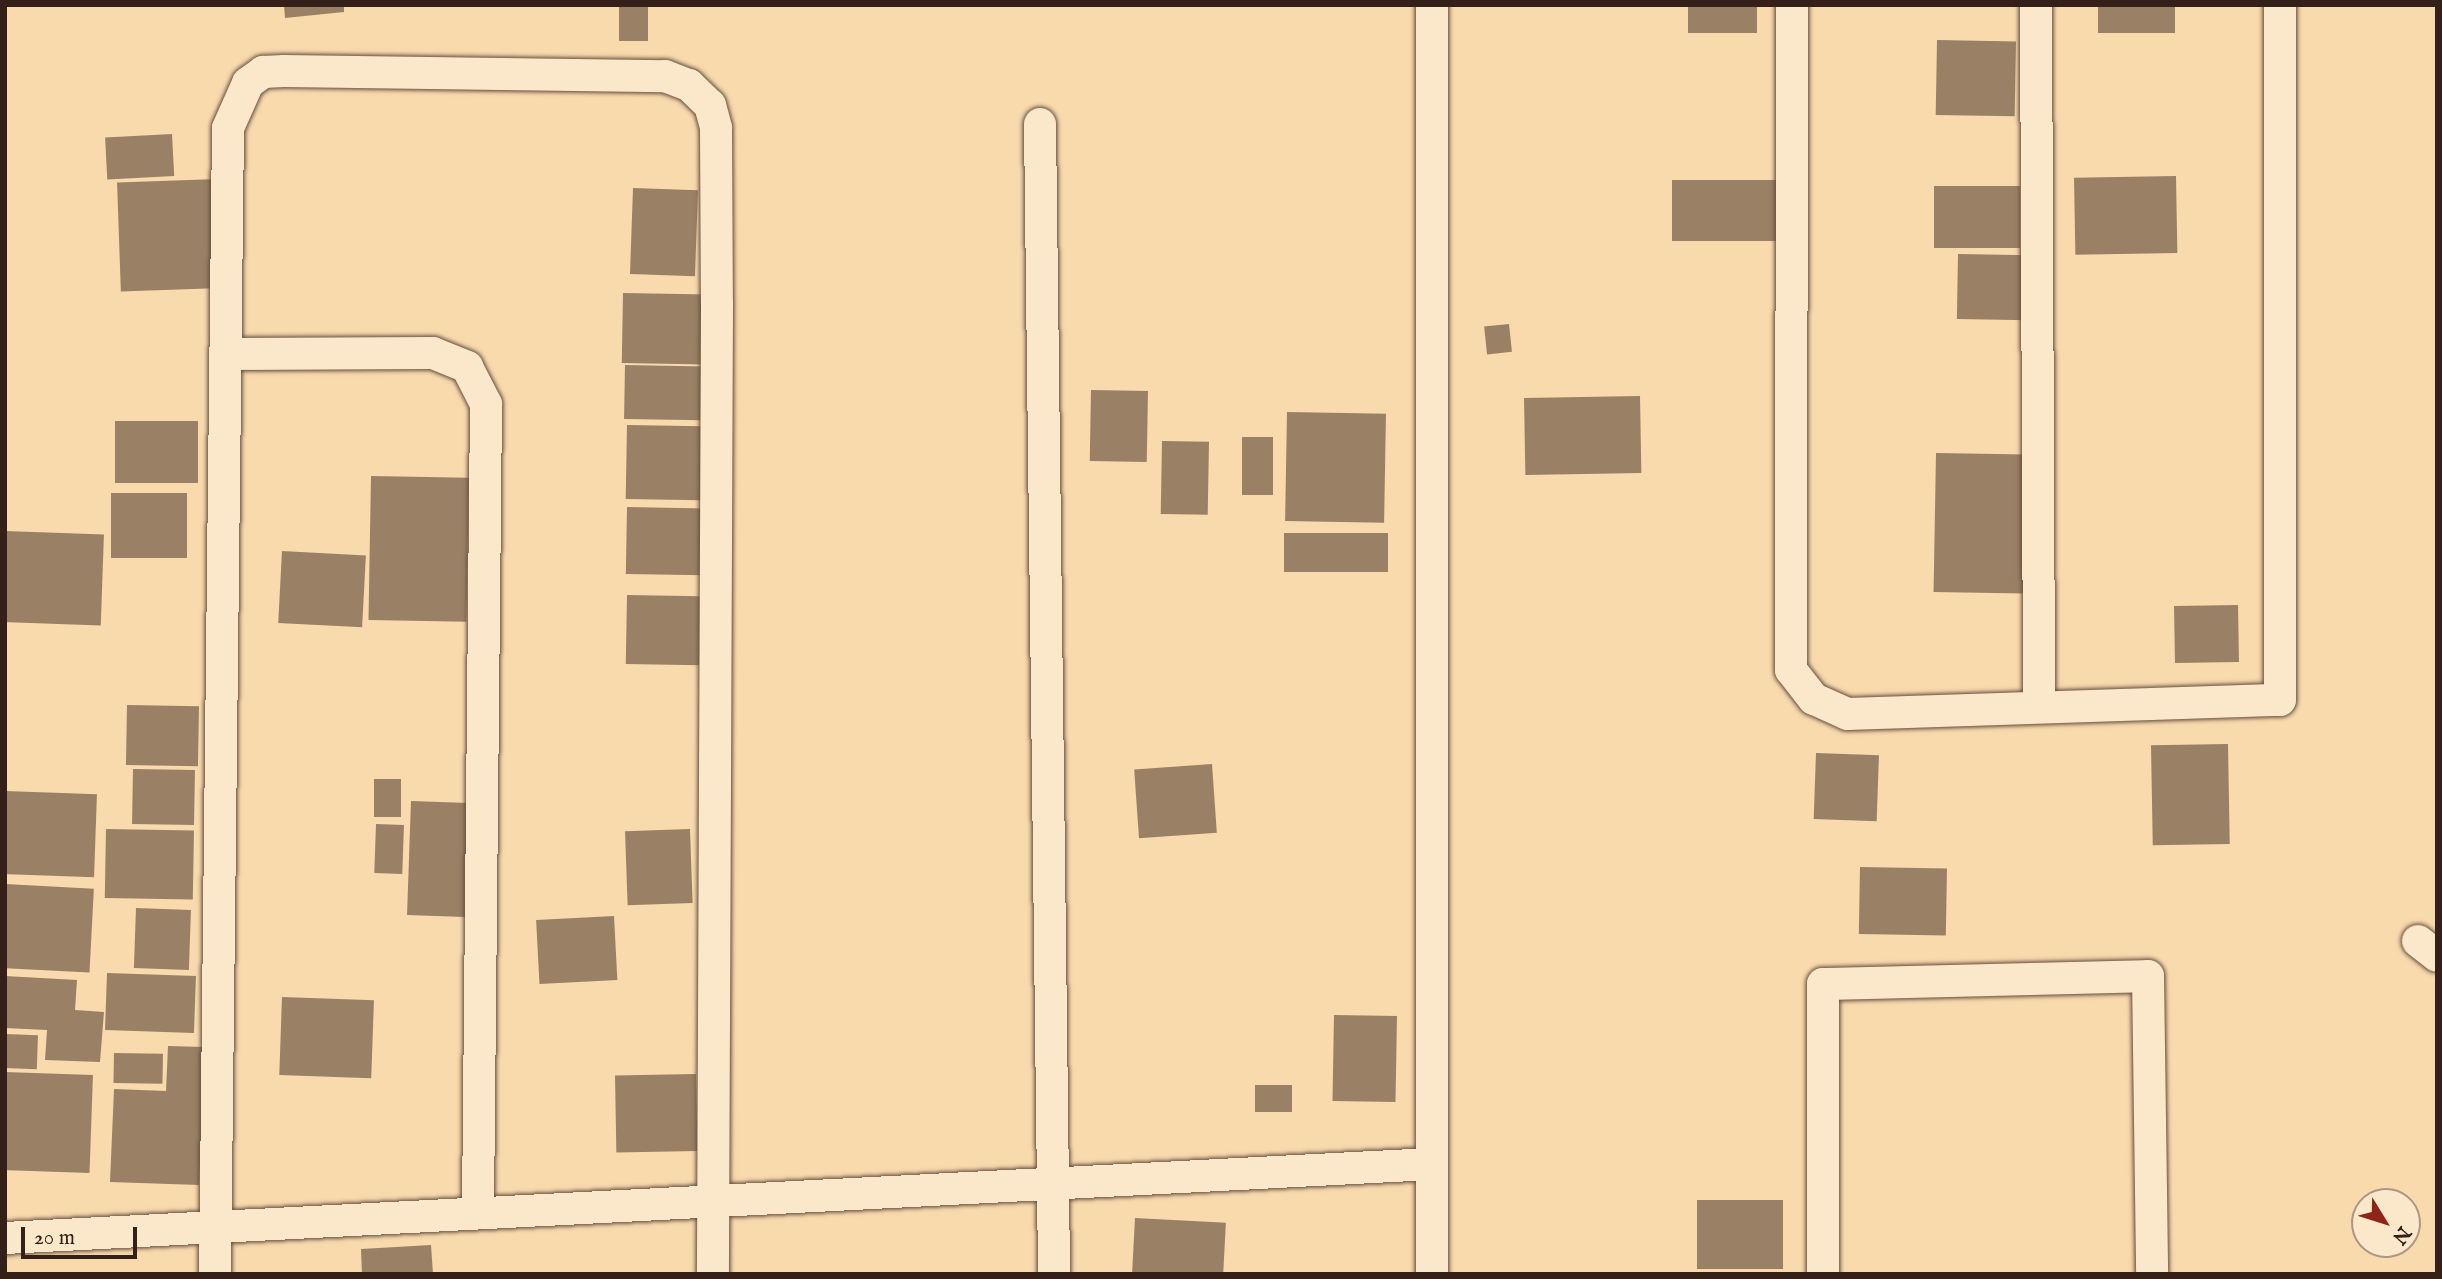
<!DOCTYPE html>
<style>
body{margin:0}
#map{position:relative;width:2442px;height:1279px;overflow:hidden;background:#f9daad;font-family:"IM FELL English",serif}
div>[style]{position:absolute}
.building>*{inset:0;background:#9a8165;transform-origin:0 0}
.roads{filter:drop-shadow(0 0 2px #654e3d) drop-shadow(0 0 2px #654e3d)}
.street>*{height:32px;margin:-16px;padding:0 16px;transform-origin:16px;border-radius:16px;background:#fbe7ca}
span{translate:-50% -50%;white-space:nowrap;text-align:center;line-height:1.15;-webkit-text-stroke:6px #fbe7ca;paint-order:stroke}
.frame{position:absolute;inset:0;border:7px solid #342018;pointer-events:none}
.north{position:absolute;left:2351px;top:1188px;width:70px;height:70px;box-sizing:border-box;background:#fbe7ca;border:2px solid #ab9783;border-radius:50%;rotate:128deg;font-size:19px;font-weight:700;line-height:28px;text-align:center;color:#342018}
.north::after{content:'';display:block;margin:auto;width:24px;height:32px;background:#8f2418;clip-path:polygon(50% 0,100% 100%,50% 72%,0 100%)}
.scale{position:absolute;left:21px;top:1227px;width:116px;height:32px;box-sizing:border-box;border:4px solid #342018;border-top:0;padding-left:9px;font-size:21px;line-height:24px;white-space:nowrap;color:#342018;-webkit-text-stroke:5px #fbe7ca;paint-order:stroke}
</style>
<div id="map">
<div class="building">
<i style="clip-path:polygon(284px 5px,344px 5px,344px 12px,285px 18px)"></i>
<i style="left:1688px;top:5px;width:69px;height:28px"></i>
<i style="left:2098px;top:5px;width:77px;height:28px"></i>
<i style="left:619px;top:7px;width:29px;height:34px"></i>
<i style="left:1937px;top:40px;width:79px;height:75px;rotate:1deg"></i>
<i style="left:172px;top:134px;width:42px;height:67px;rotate:87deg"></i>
<i style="left:2176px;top:176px;width:77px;height:102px;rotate:89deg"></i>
<i style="left:218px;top:179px;width:109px;height:101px;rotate:88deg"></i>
<i style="left:1672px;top:180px;width:117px;height:61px"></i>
<i style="left:1934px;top:186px;width:86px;height:62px"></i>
<i style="left:633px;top:188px;width:65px;height:86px;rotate:2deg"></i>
<i style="left:1958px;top:254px;width:72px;height:65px;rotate:1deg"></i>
<i style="left:623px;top:293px;width:85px;height:70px;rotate:1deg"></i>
<i style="left:1509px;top:324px;width:28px;height:25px;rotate:84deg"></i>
<i style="left:625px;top:365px;width:79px;height:54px;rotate:1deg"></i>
<i style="left:1091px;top:390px;width:57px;height:71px;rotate:1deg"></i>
<i style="left:1640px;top:396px;width:77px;height:116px;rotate:89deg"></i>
<i style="left:1287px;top:412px;width:99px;height:109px;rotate:1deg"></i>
<i style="left:198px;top:421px;width:62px;height:83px;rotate:90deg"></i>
<i style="left:627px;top:425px;width:75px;height:74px;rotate:1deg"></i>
<i style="left:1242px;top:437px;width:31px;height:58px"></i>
<i style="left:1162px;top:441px;width:47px;height:73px;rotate:1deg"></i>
<i style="left:1936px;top:453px;width:90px;height:139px;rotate:1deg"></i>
<i style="left:371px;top:476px;width:98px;height:144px;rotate:1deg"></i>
<i style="left:111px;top:493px;width:76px;height:65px"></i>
<i style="left:627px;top:507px;width:79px;height:67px;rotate:1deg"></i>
<i style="left:5px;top:531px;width:99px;height:91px;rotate:2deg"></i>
<i style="left:1284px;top:533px;width:104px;height:39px"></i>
<i style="left:282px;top:551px;width:84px;height:72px;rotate:3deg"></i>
<i style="left:627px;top:595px;width:74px;height:69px;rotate:1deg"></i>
<i style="left:2238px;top:605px;width:57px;height:64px;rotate:89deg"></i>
<i style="left:127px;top:705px;width:72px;height:60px;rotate:1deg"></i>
<i style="left:2228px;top:744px;width:100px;height:77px;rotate:89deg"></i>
<i style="left:1816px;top:753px;width:63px;height:66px;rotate:2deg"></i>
<i style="left:1212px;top:764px;width:69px;height:78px;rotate:86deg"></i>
<i style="left:133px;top:769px;width:62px;height:55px;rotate:1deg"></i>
<i style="left:374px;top:779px;width:27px;height:38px"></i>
<i style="left:5px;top:791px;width:92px;height:83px;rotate:2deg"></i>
<i style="left:411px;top:801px;width:65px;height:114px;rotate:2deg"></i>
<i style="left:376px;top:824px;width:28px;height:49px;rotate:2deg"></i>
<i style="left:106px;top:829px;width:88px;height:69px;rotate:1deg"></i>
<i style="left:690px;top:829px;width:74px;height:65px;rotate:88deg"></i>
<i style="left:1860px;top:867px;width:87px;height:67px;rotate:1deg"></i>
<i style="left:5px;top:884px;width:89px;height:84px;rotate:3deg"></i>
<i style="left:136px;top:908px;width:55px;height:60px;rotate:2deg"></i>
<i style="left:614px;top:916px;width:64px;height:78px;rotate:87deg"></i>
<i style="left:107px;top:973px;width:89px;height:57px;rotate:2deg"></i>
<i style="clip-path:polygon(5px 976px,77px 980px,75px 1010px,104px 1012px,100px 1062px,45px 1060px,47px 1030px,5px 1028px)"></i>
<i style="left:282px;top:997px;width:92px;height:78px;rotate:2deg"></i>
<i style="left:1334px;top:1015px;width:63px;height:86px;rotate:1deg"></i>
<i style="left:5px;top:1034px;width:33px;height:34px;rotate:2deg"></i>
<i style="clip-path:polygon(168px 1046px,205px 1047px,199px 1185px,110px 1182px,114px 1089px,166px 1091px)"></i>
<i style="left:114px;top:1053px;width:49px;height:30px;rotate:1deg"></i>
<i style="left:5px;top:1072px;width:88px;height:98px;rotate:2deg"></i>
<i style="left:696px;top:1074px;width:77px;height:81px;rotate:89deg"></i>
<i style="left:1255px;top:1085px;width:37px;height:27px"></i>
<i style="left:1697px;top:1200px;width:86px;height:69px"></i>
<i style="left:1135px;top:1218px;width:91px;height:56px;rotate:3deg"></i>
<i style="clip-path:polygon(431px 1245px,433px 1274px,362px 1274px,361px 1249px)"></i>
</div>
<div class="roads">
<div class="street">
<i style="left:1432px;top:5px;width:1269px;rotate:90deg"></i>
<i style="left:1792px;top:5px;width:665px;rotate:90.09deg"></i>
<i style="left:1791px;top:670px;width:37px;rotate:52deg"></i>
<i style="left:1814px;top:699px;width:37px;rotate:24deg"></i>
<i style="left:1848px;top:714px;width:432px;rotate:-1.9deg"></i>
<i style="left:2280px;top:700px;width:695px;rotate:-90deg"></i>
<i style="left:2036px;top:5px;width:701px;rotate:89.75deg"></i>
<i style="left:1040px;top:124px;width:1150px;rotate:89.3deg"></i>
<i style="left:228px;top:354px;width:205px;rotate:-0.3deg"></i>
<i style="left:433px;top:353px;width:37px;rotate:22deg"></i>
<i style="left:467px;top:367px;width:42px;rotate:62.8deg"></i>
<i style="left:486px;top:404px;width:808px;rotate:90.57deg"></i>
<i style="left:2418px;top:941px;width:24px;rotate:38deg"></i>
<i style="left:5px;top:1238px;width:1428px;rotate:-2.97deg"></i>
<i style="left:215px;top:1274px;width:1146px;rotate:-89.35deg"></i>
<i style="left:228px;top:128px;width:49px;rotate:-66deg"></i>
<i style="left:248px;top:83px;width:19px;rotate:-36deg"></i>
<i style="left:263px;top:72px;width:21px;rotate:-3deg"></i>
<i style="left:284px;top:71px;width:381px;rotate:0.8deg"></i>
<i style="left:665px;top:76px;width:26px;rotate:21deg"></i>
<i style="left:689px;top:85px;width:29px;rotate:44deg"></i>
<i style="left:710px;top:105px;width:24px;rotate:75deg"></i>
<i style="left:716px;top:128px;width:175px;rotate:89.7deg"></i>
<i style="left:717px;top:303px;width:971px;rotate:90.24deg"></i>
<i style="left:1823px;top:1274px;width:290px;rotate:-90deg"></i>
<i style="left:1823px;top:984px;width:325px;rotate:-1.4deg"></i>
<i style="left:2148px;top:976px;width:298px;rotate:89.2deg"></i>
</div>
</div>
<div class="frame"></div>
<div class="north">N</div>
<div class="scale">20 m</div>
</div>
